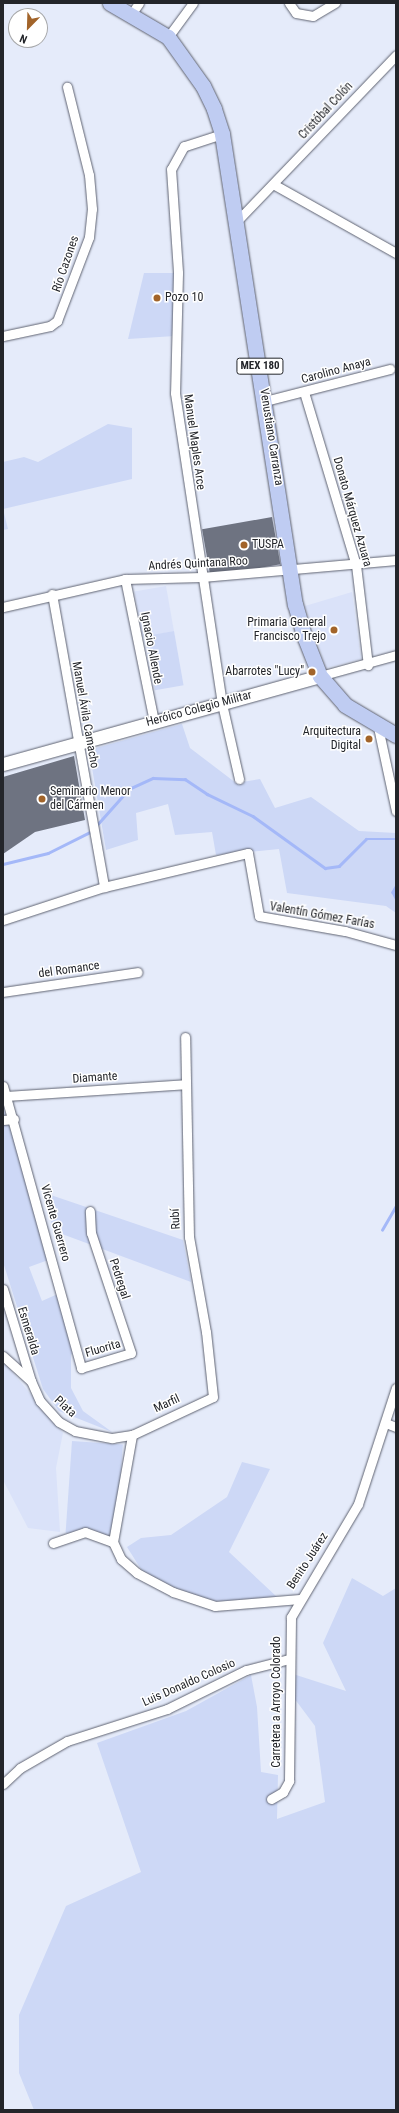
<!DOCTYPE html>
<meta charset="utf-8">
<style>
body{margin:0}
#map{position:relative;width:399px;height:2113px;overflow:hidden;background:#e5ebfa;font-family:"Roboto Condensed",sans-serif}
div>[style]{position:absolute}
.built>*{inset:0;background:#dae2f9;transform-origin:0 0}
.green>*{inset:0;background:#cdd8f6;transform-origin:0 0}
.stream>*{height:2.5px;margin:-1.25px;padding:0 1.25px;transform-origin:1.25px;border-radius:1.25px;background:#a4b8f8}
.building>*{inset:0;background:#6e7381;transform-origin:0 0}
.roads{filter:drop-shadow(0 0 1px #5f6371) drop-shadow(0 0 1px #5f6371)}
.street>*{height:9px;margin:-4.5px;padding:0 4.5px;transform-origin:4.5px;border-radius:4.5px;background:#fff}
.secondary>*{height:13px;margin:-6.5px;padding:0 6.5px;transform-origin:6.5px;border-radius:6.5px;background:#fff}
.primary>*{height:15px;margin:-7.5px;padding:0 7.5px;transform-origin:7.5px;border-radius:7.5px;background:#bfccf2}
.dots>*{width:11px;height:11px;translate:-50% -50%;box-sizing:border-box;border:2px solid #fff;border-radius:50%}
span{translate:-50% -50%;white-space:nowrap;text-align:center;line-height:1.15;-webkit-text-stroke:3px #fff;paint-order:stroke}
.shield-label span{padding:1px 3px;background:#fff;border:1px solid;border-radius:3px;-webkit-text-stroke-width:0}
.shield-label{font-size:11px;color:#23252a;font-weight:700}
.street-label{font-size:12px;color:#23252a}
.poi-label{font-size:12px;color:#23252a}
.left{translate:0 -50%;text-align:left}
.right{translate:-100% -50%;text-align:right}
.frame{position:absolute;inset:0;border:4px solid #23252a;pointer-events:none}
.north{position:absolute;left:8px;top:8px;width:40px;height:40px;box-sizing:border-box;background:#fff;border:1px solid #a7a8aa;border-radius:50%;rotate:203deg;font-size:11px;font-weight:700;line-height:16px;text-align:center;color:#23252a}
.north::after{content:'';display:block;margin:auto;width:14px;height:18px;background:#a2642a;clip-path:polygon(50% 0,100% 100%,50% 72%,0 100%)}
</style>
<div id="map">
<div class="built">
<i style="left:166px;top:586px;width:46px;height:32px;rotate:80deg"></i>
<i style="clip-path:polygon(352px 592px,361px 659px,326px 668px,305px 606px)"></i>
<i style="clip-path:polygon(3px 1361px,63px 1433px,56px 1468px,60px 1532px,28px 1528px,3px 1480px)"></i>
</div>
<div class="green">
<i style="clip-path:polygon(144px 273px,178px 273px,175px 336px,128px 339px)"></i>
<i style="clip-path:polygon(108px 424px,132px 428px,132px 479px,3px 509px,8px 529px,3px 530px,3px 462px,24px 457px,38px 462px)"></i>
<i style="left:174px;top:631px;width:55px;height:29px;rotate:80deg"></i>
<i style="clip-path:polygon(182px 724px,190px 748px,236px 783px,260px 779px,275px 808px,311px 797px,359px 831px,396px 833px,396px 913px,386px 906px,287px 893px,279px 849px,216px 855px,212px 832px,175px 835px,168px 804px,136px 813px,138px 840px,106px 850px,89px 750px)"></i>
<i style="clip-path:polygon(3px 1106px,51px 1259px,29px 1267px,42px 1301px,60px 1293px,75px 1349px,71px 1355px,71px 1388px,83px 1411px,112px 1432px,59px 1411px,43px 1389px,3px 1262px)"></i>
<i style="clip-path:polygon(42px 1192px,183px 1240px,191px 1282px,54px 1231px)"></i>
<i style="left:72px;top:1441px;width:51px;height:92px;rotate:4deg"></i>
<i style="clip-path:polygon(242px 1462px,270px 1469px,229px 1552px,277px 1597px,216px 1606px,144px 1574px,127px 1547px,141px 1538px,171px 1535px,227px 1497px)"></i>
<i style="clip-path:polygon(352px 1578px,383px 1596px,396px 1588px,396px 2110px,34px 2110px,19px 2073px,19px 2015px,66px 1906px,141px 1872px,97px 1743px,186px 1711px,251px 1675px,257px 1707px,261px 1772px,278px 1775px,277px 1819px,325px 1802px,315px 1726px,294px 1698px,293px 1674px,346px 1691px,323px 1643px)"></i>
</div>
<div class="stream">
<i style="left:95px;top:827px;width:51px;rotate:-48.2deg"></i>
<i style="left:129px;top:789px;width:26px;rotate:-25deg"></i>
<i style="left:153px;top:778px;width:32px;rotate:2deg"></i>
<i style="left:185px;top:779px;width:27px;rotate:34deg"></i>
<i style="left:207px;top:794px;width:51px;rotate:25.6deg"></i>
<i style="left:253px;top:816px;width:89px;rotate:35.8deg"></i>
<i style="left:325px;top:868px;width:14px;rotate:-8deg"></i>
<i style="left:339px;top:866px;width:38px;rotate:-45deg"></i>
<i style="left:366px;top:839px;width:30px"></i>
<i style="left:3px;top:864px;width:46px;rotate:-13.7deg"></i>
<i style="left:48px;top:853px;width:49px;rotate:-26.6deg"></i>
<i style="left:396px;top:887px;width:6px;rotate:121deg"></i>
<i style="left:393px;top:892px;width:7px;rotate:63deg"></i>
<i style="left:382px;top:1230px;width:28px;rotate:-60deg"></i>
</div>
<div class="building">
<i style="left:272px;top:517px;width:48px;height:71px;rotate:80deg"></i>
<i style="clip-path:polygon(74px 756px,85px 820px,35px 832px,3px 854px,3px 777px)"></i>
</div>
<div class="roads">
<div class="street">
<i style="left:289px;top:3px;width:12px;rotate:55deg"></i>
<i style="left:296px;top:13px;width:17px;rotate:10deg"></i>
<i style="left:313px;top:16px;width:26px;rotate:-31deg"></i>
<i style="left:132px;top:13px;width:12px;rotate:-55deg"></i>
<i style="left:168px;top:37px;width:42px;rotate:-53.7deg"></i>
<i style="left:222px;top:134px;width:40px;rotate:162deg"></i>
<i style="left:184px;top:146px;width:26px;rotate:119deg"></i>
<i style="left:171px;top:169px;width:104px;rotate:86.1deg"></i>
<i style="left:178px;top:273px;width:120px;rotate:91.4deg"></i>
<i style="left:175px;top:393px;width:315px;rotate:81.4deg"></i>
<i style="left:222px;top:704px;width:77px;rotate:77.2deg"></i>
<i style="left:273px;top:184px;width:141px;rotate:29.3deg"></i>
<i style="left:236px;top:222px;width:231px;rotate:-46.2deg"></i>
<i style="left:3px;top:336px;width:48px;rotate:-12deg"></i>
<i style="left:50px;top:326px;width:9px;rotate:-36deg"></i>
<i style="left:57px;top:321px;width:90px;rotate:-69.1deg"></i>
<i style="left:89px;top:237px;width:28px;rotate:-84deg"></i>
<i style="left:92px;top:209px;width:34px;rotate:-95deg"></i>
<i style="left:89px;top:175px;width:91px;rotate:-104deg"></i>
<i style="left:304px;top:392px;width:181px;rotate:73.3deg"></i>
<i style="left:356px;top:565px;width:101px;rotate:83.2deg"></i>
<i style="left:265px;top:401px;width:129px;rotate:-14.4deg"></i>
<i style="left:125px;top:579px;width:145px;rotate:78.5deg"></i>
<i style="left:52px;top:594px;width:298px;rotate:79.9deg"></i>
<i style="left:3px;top:607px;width:125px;rotate:-12.9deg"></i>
<i style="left:125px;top:579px;width:77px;rotate:-1.5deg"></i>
<i style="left:202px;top:577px;width:195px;rotate:-5deg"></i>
<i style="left:320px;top:676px;width:79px;rotate:-15.4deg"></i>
<i style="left:378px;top:727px;width:86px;rotate:77.9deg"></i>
<i style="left:3px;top:920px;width:106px;rotate:-18.1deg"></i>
<i style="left:104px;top:887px;width:148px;rotate:-13.3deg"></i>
<i style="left:248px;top:853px;width:64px;rotate:80.1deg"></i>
<i style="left:259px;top:916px;width:87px;rotate:9.9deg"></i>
<i style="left:345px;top:931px;width:53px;rotate:15.4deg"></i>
<i style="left:3px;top:992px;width:136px;rotate:-8.4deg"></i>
<i style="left:3px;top:1086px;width:293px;rotate:74.5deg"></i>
<i style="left:81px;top:1368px;width:52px;rotate:-16.7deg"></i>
<i style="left:131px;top:1353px;width:126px;rotate:-108.4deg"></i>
<i style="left:91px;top:1233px;width:22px;rotate:-93deg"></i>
<i style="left:6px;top:1096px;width:179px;rotate:-3.8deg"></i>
<i style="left:3px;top:1120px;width:11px;rotate:-5deg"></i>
<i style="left:3px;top:1289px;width:96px;rotate:73.1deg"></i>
<i style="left:3px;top:1356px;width:38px;rotate:42deg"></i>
<i style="left:31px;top:1381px;width:22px;rotate:66deg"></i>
<i style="left:40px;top:1401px;width:28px;rotate:48deg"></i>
<i style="left:59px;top:1422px;width:18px;rotate:29deg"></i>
<i style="left:75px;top:1431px;width:38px;rotate:11deg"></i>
<i style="left:112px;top:1438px;width:20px;rotate:-9deg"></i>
<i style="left:132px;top:1435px;width:89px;rotate:-25.1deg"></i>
<i style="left:213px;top:1397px;width:65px;rotate:-96.1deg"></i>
<i style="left:206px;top:1332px;width:97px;rotate:-100.1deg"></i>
<i style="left:189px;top:1237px;width:200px;rotate:-91.1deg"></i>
<i style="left:386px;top:1423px;width:11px;rotate:22deg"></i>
<i style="left:113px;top:1542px;width:19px;rotate:65deg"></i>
<i style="left:121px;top:1559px;width:21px;rotate:41deg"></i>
<i style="left:137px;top:1573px;width:41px;rotate:27.8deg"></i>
<i style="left:173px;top:1592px;width:44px;rotate:18.4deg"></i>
<i style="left:215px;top:1606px;width:85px;rotate:-4.7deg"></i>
<i style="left:113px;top:1542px;width:109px;rotate:-79.9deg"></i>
<i style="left:53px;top:1543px;width:34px;rotate:-19deg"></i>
<i style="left:85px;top:1532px;width:30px;rotate:20deg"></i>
<i style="left:3px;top:1784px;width:23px;rotate:-43deg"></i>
<i style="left:20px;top:1768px;width:54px;rotate:-29.9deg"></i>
<i style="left:67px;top:1741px;width:105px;rotate:-17.7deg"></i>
<i style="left:167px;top:1709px;width:88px;rotate:-26.3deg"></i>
<i style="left:246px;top:1670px;width:44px;rotate:-14.3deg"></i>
<i style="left:271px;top:1799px;width:14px;rotate:-30deg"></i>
<i style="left:283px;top:1792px;width:13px;rotate:-61deg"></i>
<i style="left:289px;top:1781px;width:164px;rotate:-89.3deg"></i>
<i style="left:291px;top:1617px;width:131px;rotate:-59.3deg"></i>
<i style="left:358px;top:1504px;width:122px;rotate:-71.9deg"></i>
</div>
<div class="secondary">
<i style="left:3px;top:764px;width:329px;rotate:-15.5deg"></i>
</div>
<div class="primary">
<i style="left:110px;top:3px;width:67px;rotate:30.4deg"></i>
<i style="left:168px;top:37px;width:60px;rotate:54.5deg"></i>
<i style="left:203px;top:86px;width:25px;rotate:64deg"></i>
<i style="left:214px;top:109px;width:26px;rotate:72deg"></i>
<i style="left:222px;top:134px;width:476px;rotate:81.2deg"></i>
<i style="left:295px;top:604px;width:35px;rotate:74deg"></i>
<i style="left:305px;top:638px;width:41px;rotate:68.5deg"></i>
<i style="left:320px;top:676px;width:38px;rotate:49deg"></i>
<i style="left:345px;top:705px;width:59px;rotate:30.5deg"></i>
</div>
</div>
<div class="dots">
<i style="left:157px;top:298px;background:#a2642a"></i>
<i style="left:244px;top:545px;background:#a2642a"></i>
<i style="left:334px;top:630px;background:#a2642a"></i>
<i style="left:312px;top:672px;background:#a2642a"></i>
<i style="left:369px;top:739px;background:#a2642a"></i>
<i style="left:42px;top:799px;background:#a2642a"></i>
</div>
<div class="shield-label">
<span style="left:260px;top:366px">MEX 180</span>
</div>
<div class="street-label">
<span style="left:326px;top:111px;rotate:-47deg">Cristóbal Colón</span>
<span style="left:66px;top:264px;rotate:-71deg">Río Cazones</span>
<span style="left:336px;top:371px;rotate:-15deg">Carolino Anaya</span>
<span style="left:271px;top:437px;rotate:81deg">Venustiano Carranza</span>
<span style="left:194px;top:442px;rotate:82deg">Manuel Maples Arce</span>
<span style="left:352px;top:512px;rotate:74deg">Donato Márquez Azuara</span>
<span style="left:198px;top:564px;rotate:-3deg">Andrés Quintana Roo</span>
<span style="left:151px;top:648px;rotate:79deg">Ignacio Allende</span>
<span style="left:199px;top:709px;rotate:-15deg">Heróico Colegio Militar</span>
<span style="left:85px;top:715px;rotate:80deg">Manuel Ávila Camacho</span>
<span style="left:322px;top:916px;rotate:10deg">Valentín Gómez Farías</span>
<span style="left:69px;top:970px;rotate:-8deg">del Romance</span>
<span style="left:95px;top:1078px;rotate:-4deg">Diamante</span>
<span style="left:176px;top:1219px;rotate:-93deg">Rubí</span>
<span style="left:55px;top:1223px;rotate:74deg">Vicente Guerrero</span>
<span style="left:119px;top:1279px;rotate:72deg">Pedregal</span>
<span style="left:28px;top:1331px;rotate:73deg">Esmeralda</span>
<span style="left:103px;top:1349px;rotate:-16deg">Fluorita</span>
<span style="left:167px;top:1404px;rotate:-25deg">Marfil</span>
<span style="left:65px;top:1407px;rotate:42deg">Plata</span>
<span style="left:308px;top:1561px;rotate:-57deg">Benito Juárez</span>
<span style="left:189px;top:1683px;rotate:-24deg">Luis Donaldo Colosio</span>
<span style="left:277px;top:1702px;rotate:-90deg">Carretera a Arroyo Colorado</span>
</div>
<div class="poi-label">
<span class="left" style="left:165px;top:298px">Pozo 10</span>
<span class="left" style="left:252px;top:545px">TUSPA</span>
<span class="right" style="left:326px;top:630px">Primaria General<br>Francisco Trejo</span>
<span class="right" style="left:304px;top:672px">Abarrotes "Lucy"</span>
<span class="right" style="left:361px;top:739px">Arquitectura<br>Digital</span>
<span class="left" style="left:50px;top:799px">Seminario Menor<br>del Cármen</span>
</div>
<div class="frame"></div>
<div class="north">N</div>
</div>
